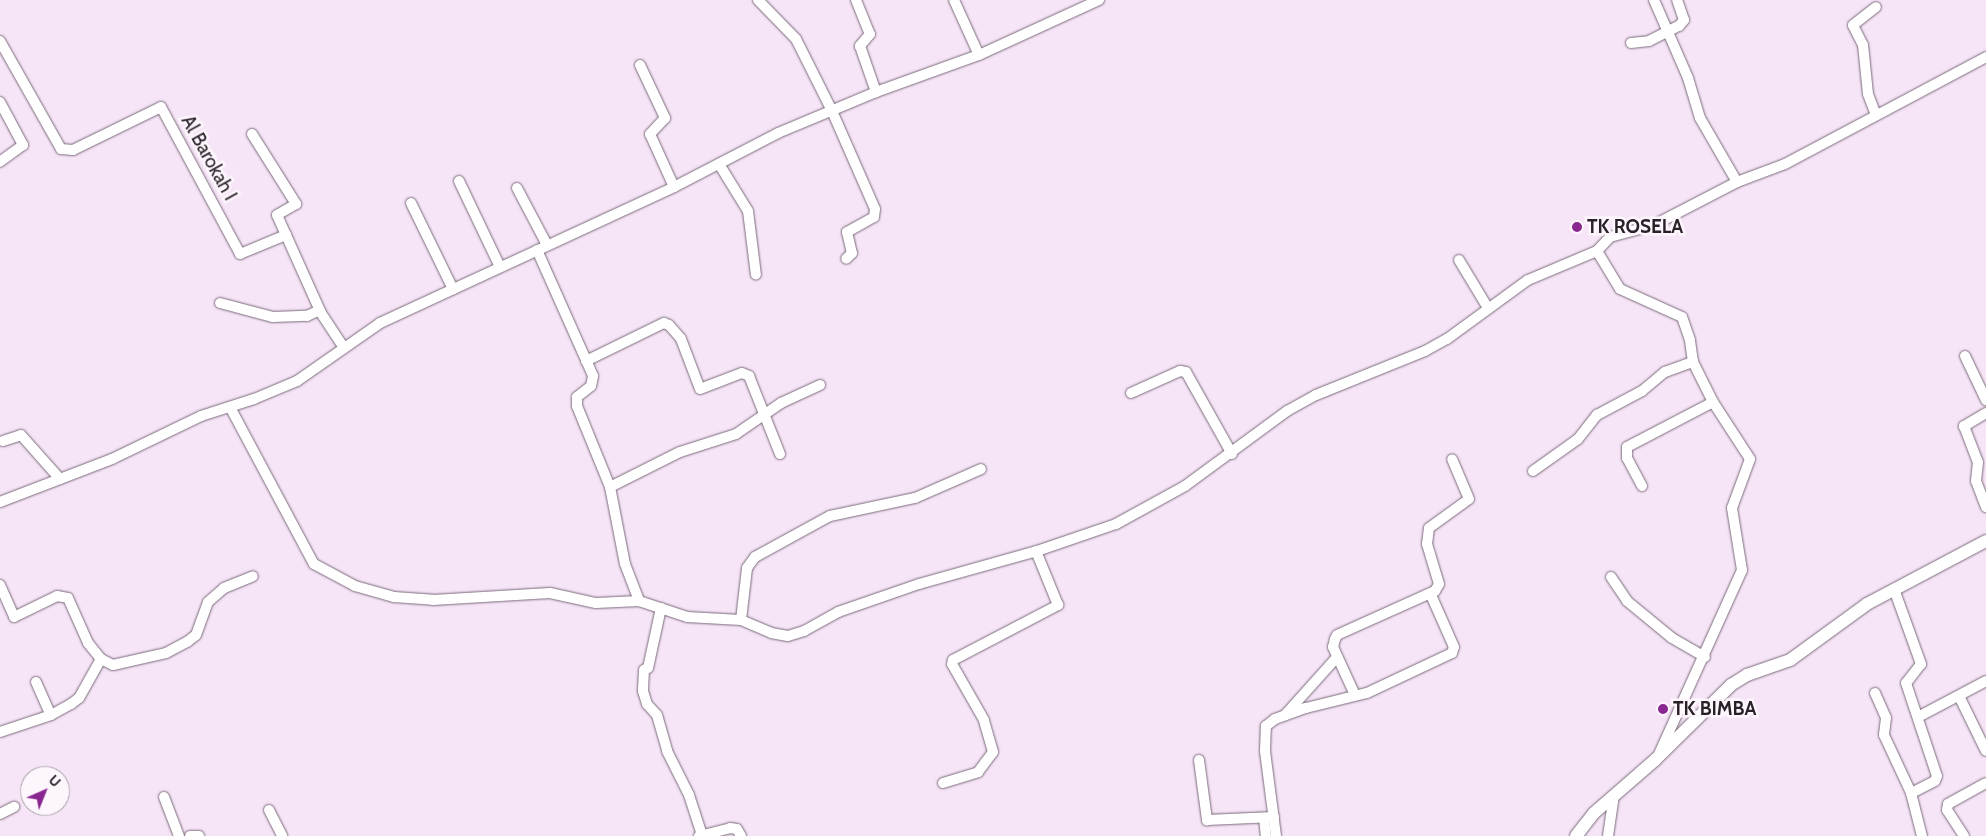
<!DOCTYPE html>
<style>
body{margin:0}
#map{position:relative;width:1986px;height:836px;overflow:hidden;background:#f6e5f7;font-family:Cabin,sans-serif}
div>[style]{position:absolute}
.roads{filter:drop-shadow(0 0 1px #7a6a7a) drop-shadow(0 0 1px #7a6a7a)}
.minor>*{height:10px;margin:-5px;padding:0 5px;transform-origin:5px;border-radius:5px;background:#fff}
.tertiary>*{height:12px;margin:-6px;padding:0 6px;transform-origin:6px;border-radius:6px;background:#fff}
.dots>*{width:14px;height:14px;translate:-50% -50%;box-sizing:border-box;border:2px solid #fdf6fd;border-radius:50%}
span{translate:-50% -50%;white-space:nowrap;text-align:center;line-height:1.15;-webkit-text-stroke:5px #fdf6fd;paint-order:stroke}
.street-label{font-size:19px;color:#282128}
.poi-label{font-size:19px;color:#282128;font-weight:700}
.left{translate:0 -50%;text-align:left}
.north{position:absolute;left:20px;top:766px;width:50px;height:50px;box-sizing:border-box;background:#fdf6fd;border:1px solid #a8a1a8;border-radius:50%;rotate:44deg;font-size:14px;font-weight:700;line-height:20px;text-align:center;color:#282128}
.north::after{content:'';display:block;margin:auto;width:18px;height:22px;background:#892790;clip-path:polygon(50% 0,100% 100%,50% 72%,0 100%)}
</style>
<div id="map">
<div class="roads">
<div class="minor">
<i style="left:758px;top:0;width:54px;rotate:45.7deg"></i>
<i style="left:796px;top:39px;width:80px;rotate:63.4deg"></i>
<i style="left:832px;top:111px;width:107px;rotate:66.3deg"></i>
<i style="left:875px;top:209px;width:8px;rotate:97deg"></i>
<i style="left:874px;top:217px;width:31px;rotate:151deg"></i>
<i style="left:847px;top:232px;width:22px;rotate:77deg"></i>
<i style="left:852px;top:253px;width:8px;rotate:135deg"></i>
<i style="left:856px;top:0;width:37px;rotate:68deg"></i>
<i style="left:870px;top:34px;width:16px;rotate:130deg"></i>
<i style="left:860px;top:46px;width:49px;rotate:70.8deg"></i>
<i style="left:954px;top:0;width:60px;rotate:65.6deg"></i>
<i style="left:1654px;top:0;width:85px;rotate:66.4deg"></i>
<i style="left:1688px;top:78px;width:42px;rotate:73.3deg"></i>
<i style="left:1700px;top:118px;width:74px;rotate:60deg"></i>
<i style="left:0;top:41px;width:124px;rotate:60.5deg"></i>
<i style="left:61px;top:149px;width:12px;rotate:5deg"></i>
<i style="left:73px;top:150px;width:98px;rotate:-26deg"></i>
<i style="left:161px;top:107px;width:167px;rotate:61.7deg"></i>
<i style="left:240px;top:254px;width:50px;rotate:-22.4deg"></i>
<i style="left:1631px;top:43px;width:18px;rotate:-6deg"></i>
<i style="left:1649px;top:41px;width:34px;rotate:-27deg"></i>
<i style="left:1679px;top:26px;width:8px;rotate:-50deg"></i>
<i style="left:1684px;top:20px;width:21px;rotate:-109deg"></i>
<i style="left:640px;top:65px;width:59px;rotate:64.7deg"></i>
<i style="left:665px;top:118px;width:22px;rotate:133deg"></i>
<i style="left:650px;top:134px;width:58px;rotate:65.6deg"></i>
<i style="left:0;top:102px;width:49px;rotate:61.9deg"></i>
<i style="left:23px;top:145px;width:29px;rotate:144deg"></i>
<i style="left:1876px;top:115px;width:22px;rotate:-111deg"></i>
<i style="left:1868px;top:94px;width:49px;rotate:-95.8deg"></i>
<i style="left:1863px;top:45px;width:22px;rotate:-117deg"></i>
<i style="left:1853px;top:25px;width:29px;rotate:-38deg"></i>
<i style="left:252px;top:134px;width:83px;rotate:57.8deg"></i>
<i style="left:296px;top:204px;width:22px;rotate:150deg"></i>
<i style="left:277px;top:215px;width:107px;rotate:65.8deg"></i>
<i style="left:321px;top:313px;width:42px;rotate:56.7deg"></i>
<i style="left:719px;top:164px;width:55px;rotate:58.3deg"></i>
<i style="left:748px;top:211px;width:64px;rotate:82.9deg"></i>
<i style="left:459px;top:181px;width:95px;rotate:64.5deg"></i>
<i style="left:517px;top:188px;width:64px;rotate:62.2deg"></i>
<i style="left:411px;top:203px;width:96px;rotate:64deg"></i>
<i style="left:537px;top:250px;width:138px;rotate:66deg"></i>
<i style="left:593px;top:376px;width:10px;rotate:101deg"></i>
<i style="left:591px;top:386px;width:18px;rotate:142deg"></i>
<i style="left:577px;top:397px;width:9px;rotate:90deg"></i>
<i style="left:577px;top:406px;width:87px;rotate:67.8deg"></i>
<i style="left:610px;top:487px;width:78px;rotate:79deg"></i>
<i style="left:625px;top:564px;width:40px;rotate:69deg"></i>
<i style="left:1459px;top:260px;width:56px;rotate:58.9deg"></i>
<i style="left:220px;top:303px;width:55px;rotate:14.8deg"></i>
<i style="left:273px;top:317px;width:34px;rotate:-2deg"></i>
<i style="left:307px;top:316px;width:14px;rotate:-25deg"></i>
<i style="left:1965px;top:356px;width:49px;rotate:64.5deg"></i>
<i style="left:586px;top:361px;width:87px;rotate:-26deg"></i>
<i style="left:664px;top:323px;width:5px;rotate:22deg"></i>
<i style="left:669px;top:325px;width:18px;rotate:49deg"></i>
<i style="left:681px;top:339px;width:53px;rotate:69.2deg"></i>
<i style="left:700px;top:389px;width:45px;rotate:-20.9deg"></i>
<i style="left:742px;top:373px;width:8px;rotate:23deg"></i>
<i style="left:749px;top:376px;width:84px;rotate:68.3deg"></i>
<i style="left:1131px;top:393px;width:54px;rotate:-24.2deg"></i>
<i style="left:1180px;top:371px;width:6px;rotate:9deg"></i>
<i style="left:1186px;top:372px;width:94px;rotate:60.7deg"></i>
<i style="left:230px;top:407px;width:178px;rotate:61.9deg"></i>
<i style="left:314px;top:564px;width:47px;rotate:28.2deg"></i>
<i style="left:355px;top:586px;width:41px;rotate:15.8deg"></i>
<i style="left:394px;top:597px;width:39px;rotate:4deg"></i>
<i style="left:433px;top:600px;width:117px;rotate:-3.4deg"></i>
<i style="left:550px;top:593px;width:47px;rotate:12.3deg"></i>
<i style="left:596px;top:603px;width:43px;rotate:-2.7deg"></i>
<i style="left:639px;top:601px;width:51px;rotate:18.4deg"></i>
<i style="left:687px;top:617px;width:54px;rotate:3.2deg"></i>
<i style="left:741px;top:620px;width:33px;rotate:23deg"></i>
<i style="left:771px;top:633px;width:17px;rotate:10deg"></i>
<i style="left:788px;top:636px;width:17px;rotate:-17deg"></i>
<i style="left:804px;top:631px;width:39px;rotate:-29deg"></i>
<i style="left:838px;top:612px;width:86px;rotate:-19.1deg"></i>
<i style="left:919px;top:584px;width:123px;rotate:-15.6deg"></i>
<i style="left:1037px;top:551px;width:83px;rotate:-18.9deg"></i>
<i style="left:1116px;top:524px;width:79px;rotate:-28.8deg"></i>
<i style="left:1185px;top:486px;width:127px;rotate:-36.3deg"></i>
<i style="left:1287px;top:411px;width:33px;rotate:-29deg"></i>
<i style="left:1316px;top:395px;width:118px;rotate:-22deg"></i>
<i style="left:1425px;top:351px;width:25px;rotate:-29deg"></i>
<i style="left:1447px;top:339px;width:100px;rotate:-36.1deg"></i>
<i style="left:1528px;top:280px;width:75px;rotate:-22.8deg"></i>
<i style="left:1986px;top:413px;width:26px;rotate:149deg"></i>
<i style="left:1964px;top:426px;width:39px;rotate:69deg"></i>
<i style="left:1978px;top:462px;width:19px;rotate:96deg"></i>
<i style="left:1976px;top:481px;width:28px;rotate:69deg"></i>
<i style="left:3px;top:441px;width:19px;rotate:-18deg"></i>
<i style="left:21px;top:435px;width:59px;rotate:48.4deg"></i>
<i style="left:1533px;top:471px;width:55px;rotate:-35.4deg"></i>
<i style="left:1578px;top:439px;width:31px;rotate:-52deg"></i>
<i style="left:1597px;top:415px;width:51px;rotate:-28.1deg"></i>
<i style="left:1642px;top:391px;width:30px;rotate:-40deg"></i>
<i style="left:1665px;top:372px;width:30px;rotate:-20deg"></i>
<i style="left:1642px;top:486px;width:32px;rotate:-118deg"></i>
<i style="left:1627px;top:458px;width:11px;rotate:-90deg"></i>
<i style="left:1627px;top:447px;width:97px;rotate:-27.6deg"></i>
<i style="left:610px;top:487px;width:78px;rotate:-26.6deg"></i>
<i style="left:680px;top:452px;width:59px;rotate:-17.8deg"></i>
<i style="left:736px;top:434px;width:55px;rotate:-34.6deg"></i>
<i style="left:781px;top:403px;width:43px;rotate:-24.8deg"></i>
<i style="left:0;top:502px;width:120px;rotate:-21deg"></i>
<i style="left:112px;top:459px;width:99px;rotate:-25.8deg"></i>
<i style="left:201px;top:416px;width:56px;rotate:-17.8deg"></i>
<i style="left:254px;top:399px;width:47px;rotate:-22.7deg"></i>
<i style="left:297px;top:381px;width:101px;rotate:-34.9deg"></i>
<i style="left:380px;top:323px;width:324px;rotate:-24.8deg"></i>
<i style="left:674px;top:187px;width:117px;rotate:-27.4deg"></i>
<i style="left:778px;top:133px;width:106px;rotate:-22.7deg"></i>
<i style="left:876px;top:92px;width:109px;rotate:-19.8deg"></i>
<i style="left:979px;top:55px;width:132px;rotate:-24.6deg"></i>
<i style="left:1611px;top:577px;width:29px;rotate:56deg"></i>
<i style="left:1627px;top:601px;width:58px;rotate:39.4deg"></i>
<i style="left:1672px;top:638px;width:38px;rotate:30deg"></i>
<i style="left:0;top:585px;width:35px;rotate:66deg"></i>
<i style="left:14px;top:617px;width:48px;rotate:-26deg"></i>
<i style="left:57px;top:596px;width:11px;rotate:10deg"></i>
<i style="left:68px;top:598px;width:49px;rotate:66deg"></i>
<i style="left:88px;top:643px;width:21px;rotate:51deg"></i>
<i style="left:101px;top:659px;width:13px;rotate:27deg"></i>
<i style="left:113px;top:665px;width:54px;rotate:-12.8deg"></i>
<i style="left:166px;top:653px;width:24px;rotate:-28deg"></i>
<i style="left:187px;top:642px;width:11px;rotate:-38deg"></i>
<i style="left:196px;top:635px;width:35px;rotate:-70deg"></i>
<i style="left:208px;top:602px;width:21px;rotate:-41deg"></i>
<i style="left:224px;top:588px;width:31px;rotate:-22deg"></i>
<i style="left:1894px;top:589px;width:80px;rotate:70.2deg"></i>
<i style="left:1921px;top:664px;width:24px;rotate:128deg"></i>
<i style="left:1906px;top:683px;width:98px;rotate:71.6deg"></i>
<i style="left:1937px;top:776px;width:5px;rotate:112deg"></i>
<i style="left:1935px;top:781px;width:27px;rotate:153deg"></i>
<i style="left:661px;top:608px;width:61px;rotate:102.2deg"></i>
<i style="left:648px;top:668px;width:4px;rotate:153deg"></i>
<i style="left:644px;top:670px;width:21px;rotate:93deg"></i>
<i style="left:643px;top:691px;width:14px;rotate:73deg"></i>
<i style="left:647px;top:704px;width:15px;rotate:48deg"></i>
<i style="left:657px;top:715px;width:37px;rotate:74deg"></i>
<i style="left:667px;top:751px;width:49px;rotate:63.4deg"></i>
<i style="left:689px;top:795px;width:42px;rotate:72deg"></i>
<i style="left:741px;top:620px;width:52px;rotate:-83.4deg"></i>
<i style="left:747px;top:568px;width:14px;rotate:-54deg"></i>
<i style="left:755px;top:557px;width:85px;rotate:-28.7deg"></i>
<i style="left:830px;top:516px;width:87px;rotate:-12deg"></i>
<i style="left:915px;top:498px;width:72px;rotate:-23.7deg"></i>
<i style="left:36px;top:682px;width:36px;rotate:66deg"></i>
<i style="left:1875px;top:693px;width:27px;rotate:66deg"></i>
<i style="left:1886px;top:718px;width:17px;rotate:97deg"></i>
<i style="left:1884px;top:735px;width:64px;rotate:65deg"></i>
<i style="left:1911px;top:793px;width:44px;rotate:75.7deg"></i>
<i style="left:1355px;top:695px;width:53px;rotate:-114.6deg"></i>
<i style="left:1333px;top:647px;width:8px;rotate:-76deg"></i>
<i style="left:1335px;top:639px;width:4px;rotate:-63deg"></i>
<i style="left:1337px;top:635px;width:107px;rotate:-24.2deg"></i>
<i style="left:1435px;top:591px;width:8px;rotate:-60deg"></i>
<i style="left:1439px;top:584px;width:42px;rotate:-106.7deg"></i>
<i style="left:1427px;top:544px;width:16px;rotate:-83deg"></i>
<i style="left:1429px;top:528px;width:49px;rotate:-35.9deg"></i>
<i style="left:1469px;top:499px;width:43px;rotate:-113deg"></i>
<i style="left:1959px;top:696px;width:61px;rotate:63.9deg"></i>
<i style="left:1285px;top:715px;width:78px;rotate:-48.1deg"></i>
<i style="left:1918px;top:717px;width:77px;rotate:-27.9deg"></i>
<i style="left:0;top:732px;width:54px;rotate:-18.4deg"></i>
<i style="left:51px;top:715px;width:23px;rotate:-29deg"></i>
<i style="left:71px;top:704px;width:10px;rotate:-37deg"></i>
<i style="left:79px;top:698px;width:45px;rotate:-60.6deg"></i>
<i style="left:1659px;top:754px;width:202px;rotate:-65.7deg"></i>
<i style="left:1742px;top:570px;width:63px;rotate:-99.2deg"></i>
<i style="left:1732px;top:508px;width:52px;rotate:-69.8deg"></i>
<i style="left:1750px;top:459px;width:68px;rotate:-123deg"></i>
<i style="left:1713px;top:402px;width:45px;rotate:-116.6deg"></i>
<i style="left:1693px;top:362px;width:22px;rotate:-98deg"></i>
<i style="left:1690px;top:340px;width:24px;rotate:-109deg"></i>
<i style="left:1682px;top:317px;width:68px;rotate:-155.7deg"></i>
<i style="left:1620px;top:289px;width:44px;rotate:-121.2deg"></i>
<i style="left:1597px;top:251px;width:19px;rotate:-47deg"></i>
<i style="left:1610px;top:237px;width:46px;rotate:-15.3deg"></i>
<i style="left:1654px;top:225px;width:93px;rotate:-27.4deg"></i>
<i style="left:1737px;top:182px;width:51px;rotate:-20.6deg"></i>
<i style="left:1785px;top:164px;width:228px;rotate:-28deg"></i>
<i style="left:1199px;top:760px;width:61px;rotate:82.4deg"></i>
<i style="left:1207px;top:820px;width:67px;rotate:-2.6deg"></i>
<i style="left:943px;top:783px;width:37px;rotate:-17deg"></i>
<i style="left:978px;top:772px;width:25px;rotate:-53deg"></i>
<i style="left:993px;top:752px;width:33px;rotate:-106deg"></i>
<i style="left:984px;top:720px;width:64px;rotate:-119.7deg"></i>
<i style="left:952px;top:664px;width:4px;rotate:-76deg"></i>
<i style="left:953px;top:660px;width:119px;rotate:-27.6deg"></i>
<i style="left:1058px;top:605px;width:58px;rotate:-112.2deg"></i>
<i style="left:164px;top:797px;width:42px;rotate:69deg"></i>
<i style="left:269px;top:810px;width:29px;rotate:63deg"></i>
<i style="left:0;top:814px;width:16px;rotate:-27deg"></i>
<i style="left:1264px;top:818px;width:18px;rotate:84deg"></i>
<i style="left:190px;top:836px;width:9px"></i>
<i style="left:699px;top:836px;width:32px;rotate:-14deg"></i>
<i style="left:730px;top:828px;width:7px;rotate:8deg"></i>
<i style="left:737px;top:829px;width:8px;rotate:60deg"></i>
<i style="left:1276px;top:836px;width:86px;rotate:-97.4deg"></i>
<i style="left:1265px;top:751px;width:25px;rotate:-88deg"></i>
<i style="left:1266px;top:726px;width:11px;rotate:-38deg"></i>
<i style="left:1275px;top:719px;width:33px;rotate:-20deg"></i>
<i style="left:1306px;top:708px;width:63px;rotate:-13.8deg"></i>
<i style="left:1367px;top:693px;width:94px;rotate:-25.2deg"></i>
<i style="left:1452px;top:653px;width:6px;rotate:-72deg"></i>
<i style="left:1454px;top:647px;width:57px;rotate:-113.9deg"></i>
<i style="left:1608px;top:836px;width:41px;rotate:-81.7deg"></i>
<i style="left:1964px;top:836px;width:31px;rotate:-123deg"></i>
<i style="left:1947px;top:810px;width:6px;rotate:-81deg"></i>
<i style="left:1948px;top:804px;width:43px;rotate:-28.9deg"></i>
</div>
<div class="tertiary">
<i style="left:1576px;top:836px;width:29px;rotate:-52deg"></i>
<i style="left:1594px;top:813px;width:81px;rotate:-41deg"></i>
<i style="left:1655px;top:760px;width:107px;rotate:-44.6deg"></i>
<i style="left:1731px;top:685px;width:19px;rotate:-32deg"></i>
<i style="left:1747px;top:675px;width:46px;rotate:-19.2deg"></i>
<i style="left:1790px;top:660px;width:95px;rotate:-36deg"></i>
<i style="left:1867px;top:604px;width:135px;rotate:-27.9deg"></i>
</div>
</div>
<div class="dots">
<i style="left:1577px;top:227px;background:#892790"></i>
<i style="left:1663px;top:709px;background:#892790"></i>
</div>
<div class="street-label">
<span style="left:209px;top:158px;rotate:61deg">Al Barokah I</span>
</div>
<div class="poi-label">
<span class="left" style="left:1587px;top:227px">TK ROSELA</span>
<span class="left" style="left:1673px;top:709px">TK BIMBA</span>
</div>
<div class="north">U</div>
</div>
